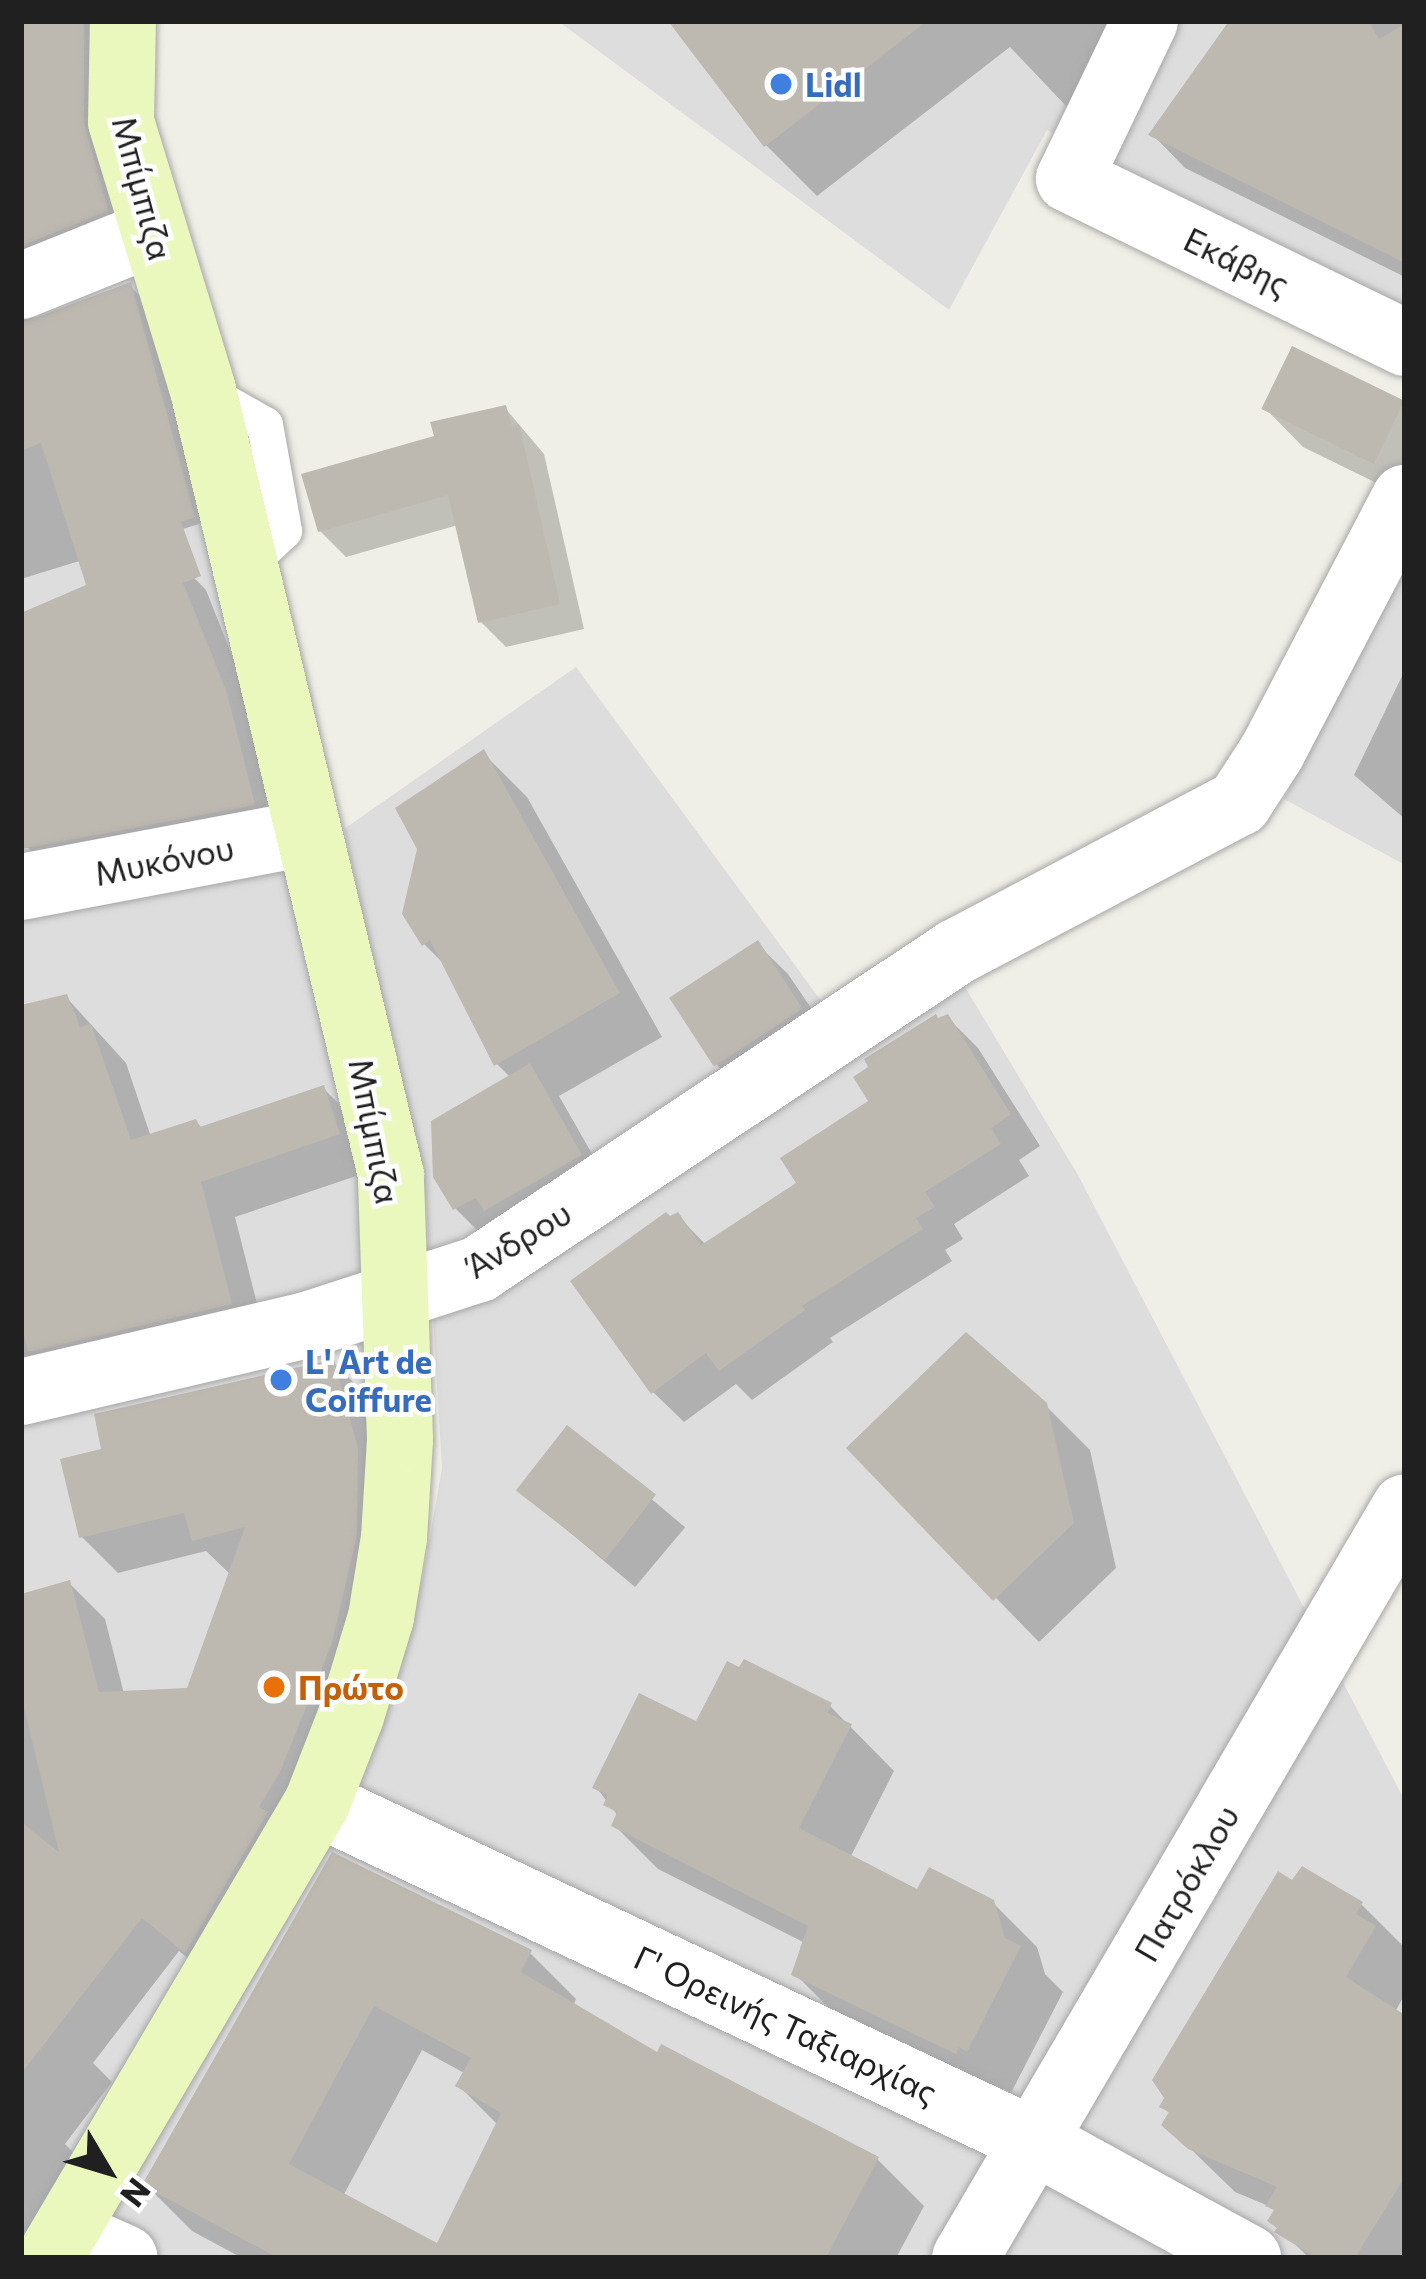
<!DOCTYPE html>
<meta charset="utf-8">
<style>
body{margin:0}
#map{position:relative;width:1426px;height:2279px;overflow:hidden;background:#f0efe7;font-family:Commissioner,sans-serif}
div>[style]{position:absolute}
.residential>*{inset:0;background:#dedddd}
.shadow>*{inset:0;background:#0003;transform-origin:0 0}
.building>*{inset:0;background:#bdb8b0;transform-origin:0 0}
.roads{filter:drop-shadow(0 0 3px #a7a7a7) drop-shadow(0 0 3px #a7a7a7)}
.lane>*{height:36px;margin:-18px;padding:0 18px;transform-origin:18px;border-radius:18px;background:#fff}
.street>*{height:66px;margin:-33px;padding:0 33px;transform-origin:33px;border-radius:33px;background:#fff}
.secondary>*{height:66px;margin:-33px;padding:0 33px;transform-origin:33px;border-radius:33px;background:#eaf8bd}
.dots>*{width:33px;height:33px;translate:-50% -50%;box-sizing:border-box;border:6px solid #fff;border-radius:50%}
span{translate:-50% -50%;white-space:nowrap;text-align:center;line-height:1.15;-webkit-text-stroke:9px #fff;paint-order:stroke}
.shop-label{font-size:33px;color:#366cbe;font-weight:700}
.left{translate:0 -50%;text-align:left}
.street-label{font-size:33px;color:#202020}
.food-label{font-size:33px;color:#c56008;font-weight:700}
.frame{position:absolute;inset:0;border:24px solid #202020;pointer-events:none}
.north{position:absolute;left:48px;top:2111px;width:120px;height:120px;-webkit-text-stroke:9px #fff;paint-order:stroke;rotate:128deg;font-size:33px;font-weight:700;line-height:48px;text-align:center;color:#202020}
.north::after{content:'';display:block;margin:auto;width:42px;height:54px;background:#202020;clip-path:polygon(50% 0,100% 100%,50% 72%,0 100%)}
</style>
<div id="map">
<div class="residential">
<i style="clip-path:polygon(21px 21px,99px 21px,358px 1139px,378px 1434px,364px 1568px,299px 1796px,21px 2248px)"></i>
<i style="clip-path:polygon(558px 21px,1405px 21px,1405px 306px,1047px 130px,949px 310px)"></i>
<i style="clip-path:polygon(1405px 560px,1405px 865px,1284px 799px)"></i>
<i style="clip-path:polygon(576px 667px,847px 1036px,953px 967px,1078px 1175px,1405px 1801px,1405px 2258px,62px 2258px,312px 1865px,368px 1767px,423px 1577px,442px 1468px,426px 1200px,344px 829px)"></i>
</div>
<div class="shadow">
<i style="clip-path:polygon(21px 21px,121px 21px,153px 257px,37px 310px,32px 321px,130px 286px,176px 332px,225px 516px,21px 579px)"></i>
<i style="clip-path:polygon(672px 21px,1136px 21px,1139px 39px,1067px 107px,1010px 47px,817px 196px,766px 145px)"></i>
<i style="clip-path:polygon(1231px 21px,1405px 21px,1405px 277px,1185px 168px,1152px 134px)"></i>
<i style="clip-path:polygon(1402px 403px,1405px 497px,1303px 447px,1265px 408px)"></i>
<i style="clip-path:polygon(505px 408px,544px 454px,584px 629px,506px 647px,481px 622px,458px 525px,346px 557px,320px 531px,437px 438px)"></i>
<i style="clip-path:polygon(169px 552px,206px 590px,263px 733px,290px 842px,64px 884px,27px 847px,21px 830px,21px 617px)"></i>
<i style="clip-path:polygon(1405px 670px,1405px 819px,1354px 775px)"></i>
<i style="clip-path:polygon(483px 753px,527px 797px,662px 1037px,559px 1096px,611px 1187px,486px 1239px,455px 1208px,511px 1078px,497px 1064px,447px 967px,424px 944px)"></i>
<i style="clip-path:polygon(757px 944px,788px 974px,832px 1039px,748px 1096px,717px 1065px)"></i>
<i style="clip-path:polygon(66px 997px,126px 1063px,151px 1137px,196px 1122px,203px 1129px,323px 1088px,359px 1124px,374px 1170px,235px 1217px,266px 1339px,21px 1401px,21px 1008px)"></i>
<i style="clip-path:polygon(947px 1017px,978px 1048px,1040px 1146px,1019px 1160px,1029px 1176px,954px 1224px,963px 1239px,945px 1250px,952px 1261px,830px 1338px,833px 1342px,752px 1400px,736px 1384px,684px 1422px,653px 1392px,677px 1215px,706px 1245px,800px 1183px)"></i>
<i style="clip-path:polygon(333px 1362px,369px 1398px,391px 1571px,222px 1986px,179px 1951px,93px 2063px,112px 2082px,65px 2144px,83px 2162px,21px 2250px,21px 1598px,69px 1583px,105px 1619px,124px 1694px,189px 1691px,231px 1575px,206px 1551px,118px 1573px,82px 1537px,104px 1451px)"></i>
<i style="clip-path:polygon(1045px 1405px,1090px 1450px,1116px 1568px,1039px 1642px,850px 1448px)"></i>
<i style="left:568px;top:1429px;width:153px;height:78px;rotate:40deg"></i>
<i style="clip-path:polygon(830px 1706px,894px 1771px,850px 1858px,919px 1893px,992px 1902px,1037px 1947px,1045px 1974px,1063px 1992px,1011px 2093px,1003px 2088px,1000px 2096px,839px 2018px,795px 1974px,806px 1954px,800px 1948px,803px 1942px,658px 1869px,614px 1825px,618px 1816px,596px 1787px,698px 1725px)"></i>
<i style="clip-path:polygon(evenodd,333px 1855px,530px 1953px,576px 1999px,573px 2006px,659px 2056px,877px 2159px,924px 2206px,896px 2258px,242px 2258px,192px 2231px,146px 2185px,333px 1855px,422px 2050px,466px 2074px,459px 2086px,498px 2125px,438px 2247px,343px 2196px,422px 2050px)"></i>
<i style="clip-path:polygon(1361px 1904px,1405px 1948px,1405px 1994px,1395px 2012px,1405px 2018px,1405px 2258px,1309px 2258px,1271px 2220px,1276px 2212px,1271px 2207px,1235px 2192px,1165px 2124px,1171px 2115px,1163px 2107px)"></i>
</div>
<div class="building">
<i style="clip-path:polygon(21px 21px,84px 21px,84px 122px,108px 211px,21px 246px)"></i>
<i style="clip-path:polygon(668px 21px,927px 21px,764px 147px)"></i>
<i style="clip-path:polygon(1229px 21px,1368px 21px,1379px 39px,1405px 24px,1405px 263px,1148px 135px)"></i>
<i style="clip-path:polygon(131px 282px,195px 517px,181px 522px,201px 576px,183px 583px,227px 693px,255px 805px,21px 849px,21px 613px,86px 585px,41px 443px,21px 451px,21px 323px)"></i>
<i style="left:1292px;top:346px;width:125px;height:70px;rotate:26deg"></i>
<i style="clip-path:polygon(506px 405px,512px 427px,519px 424px,560px 604px,478px 623px,448px 495px,318px 532px,301px 474px,434px 436px,430px 422px)"></i>
<i style="clip-path:polygon(484px 749px,620px 993px,494px 1066px,430px 940px,422px 946px,402px 914px,417px 849px,395px 808px)"></i>
<i style="left:758px;top:940px;width:82px;height:106px;rotate:57deg"></i>
<i style="clip-path:polygon(67px 994px,80px 1027px,91px 1024px,131px 1140px,196px 1119px,200px 1127px,324px 1085px,340px 1134px,201px 1182px,232px 1304px,28px 1352px,21px 1322px,21px 1005px)"></i>
<i style="clip-path:polygon(936px 1014px,938px 1018px,948px 1014px,1011px 1114px,991px 1128px,1001px 1144px,925px 1192px,935px 1207px,916px 1218px,923px 1229px,802px 1306px,805px 1310px,719px 1371px,706px 1353px,651px 1394px,570px 1281px,666px 1212px,670px 1216px,678px 1212px,701px 1245px,796px 1183px,780px 1158px,868px 1101px,853px 1077px,868px 1067px,864px 1059px)"></i>
<i style="clip-path:polygon(530px 1063px,582px 1155px,484px 1211px,476px 1198px,453px 1210px,433px 1177px,431px 1121px)"></i>
<i style="clip-path:polygon(966px 1332px,1047px 1403px,1074px 1523px,993px 1601px,846px 1448px)"></i>
<i style="clip-path:polygon(334px 1359px,358px 1449px,357px 1534px,332px 1643px,280px 1772px,259px 1807px,268px 1812px,185px 1953px,142px 1918px,21px 2074px,21px 1822px,59px 1852px,21px 1695px,21px 1594px,70px 1580px,99px 1692px,187px 1688px,245px 1527px,192px 1541px,184px 1513px,79px 1538px,60px 1459px,101px 1449px,94px 1414px)"></i>
<i style="left:567px;top:1425px;width:113px;height:83px;rotate:38deg"></i>
<i style="clip-path:polygon(744px 1659px,832px 1703px,827px 1713px,852px 1724px,799px 1828px,917px 1889px,929px 1867px,994px 1900px,1005px 1938px,1021px 1946px,967px 2052px,959px 2047px,956px 2054px,791px 1975px,808px 1926px,611px 1826px,617px 1812px,603px 1805px,608px 1795px,592px 1788px,639px 1693px,696px 1721px,727px 1661px,739px 1667px)"></i>
<i style="clip-path:polygon(evenodd,332px 1852px,532px 1950px,521px 1972px,657px 2052px,661px 2044px,879px 2157px,826px 2258px,278px 2258px,142px 2185px,332px 1852px,374px 2006px,471px 2058px,455px 2086px,501px 2113px,437px 2243px,289px 2164px,374px 2006px)"></i>
<i style="clip-path:polygon(1302px 1866px,1363px 1902px,1356px 1914px,1376px 1926px,1346px 1977px,1405px 2015px,1405px 2177px,1355px 2258px,1317px 2258px,1274px 2232px,1277px 2228px,1267px 2221px,1274px 2210px,1265px 2206px,1277px 2187px,1188px 2149px,1161px 2125px,1169px 2112px,1159px 2107px,1164px 2098px,1152px 2080px,1278px 1871px,1292px 1880px)"></i>
</div>
<div class="roads">
<div class="lane">
<i style="left:203px;top:390px;width:71px;rotate:29.4deg"></i>
<i style="left:265px;top:425px;width:108px;rotate:79.8deg"></i>
<i style="left:284px;top:531px;width:55px;rotate:136.5deg"></i>
</div>
<div class="street">
<i style="left:1145px;top:21px;width:175px;rotate:115.7deg"></i>
<i style="left:1069px;top:179px;width:374px;rotate:26deg"></i>
<i style="left:21px;top:286px;width:142px;rotate:-21.9deg"></i>
<i style="left:21px;top:887px;width:291px;rotate:-10.7deg"></i>
<i style="left:21px;top:1392px;width:294px;rotate:-13.2deg"></i>
<i style="left:307px;top:1325px;width:181px;rotate:-18deg"></i>
<i style="left:479px;top:1269px;width:573px;rotate:-33.61deg"></i>
<i style="left:956px;top:952px;width:320px;rotate:-27.8deg"></i>
<i style="left:1239px;top:803px;width:61px;rotate:-57.1deg"></i>
<i style="left:1272px;top:752px;width:287px;rotate:-62.4deg"></i>
<i style="left:317px;top:1803px;width:795px;rotate:25.24deg"></i>
<i style="left:1036px;top:2142px;width:242px;rotate:28.7deg"></i>
<i style="left:66px;top:2232px;width:64px;rotate:23.8deg"></i>
<i style="left:965px;top:2258px;width:870px;rotate:-59.63deg"></i>
</div>
<div class="secondary">
<i style="left:49px;top:2258px;width:528px;rotate:-59.5deg"></i>
<i style="left:317px;top:1803px;width:93px;rotate:-68.7deg"></i>
<i style="left:351px;top:1716px;width:103px;rotate:-73.1deg"></i>
<i style="left:381px;top:1617px;width:80px;rotate:-80.7deg"></i>
<i style="left:394px;top:1538px;width:99px;rotate:-86.5deg"></i>
<i style="left:400px;top:1439px;width:264px;rotate:-92deg"></i>
<i style="left:391px;top:1175px;width:807px;rotate:-103.47deg"></i>
<i style="left:203px;top:390px;width:280px;rotate:-107deg"></i>
<i style="left:121px;top:122px;width:101px;rotate:-88.9deg"></i>
</div>
</div>
<div class="dots">
<i style="left:781px;top:84px;background:#3f7fe0"></i>
<i style="left:281px;top:1380px;background:#3f7fe0"></i>
<i style="left:274px;top:1687px;background:#e8710a"></i>
</div>
<div class="shop-label">
<span class="left" style="left:805px;top:84px">Lidl</span>
<span class="left" style="left:305px;top:1380px">L' Art de<br>Coiffure</span>
</div>
<div class="street-label">
<span style="left:143px;top:188px;rotate:75deg">Μπίμπιζα</span>
<span style="left:1237px;top:261px;rotate:26deg">Εκάβης</span>
<span style="left:164px;top:860px;rotate:-11deg">Μυκόνου</span>
<span style="left:375px;top:1131px;rotate:79deg">Μπίμπιζα</span>
<span style="left:518px;top:1239px;rotate:-31deg">Άνδρου</span>
<span style="left:1186px;top:1883px;rotate:-60deg">Πατρόκλου</span>
<span style="left:786px;top:2024px;rotate:25deg">Γ' Ορεινής Ταξιαρχίας</span>
</div>
<div class="food-label">
<span class="left" style="left:298px;top:1687px">Πρώτο</span>
</div>
<div class="frame"></div>
<div class="north">N</div>
</div>
